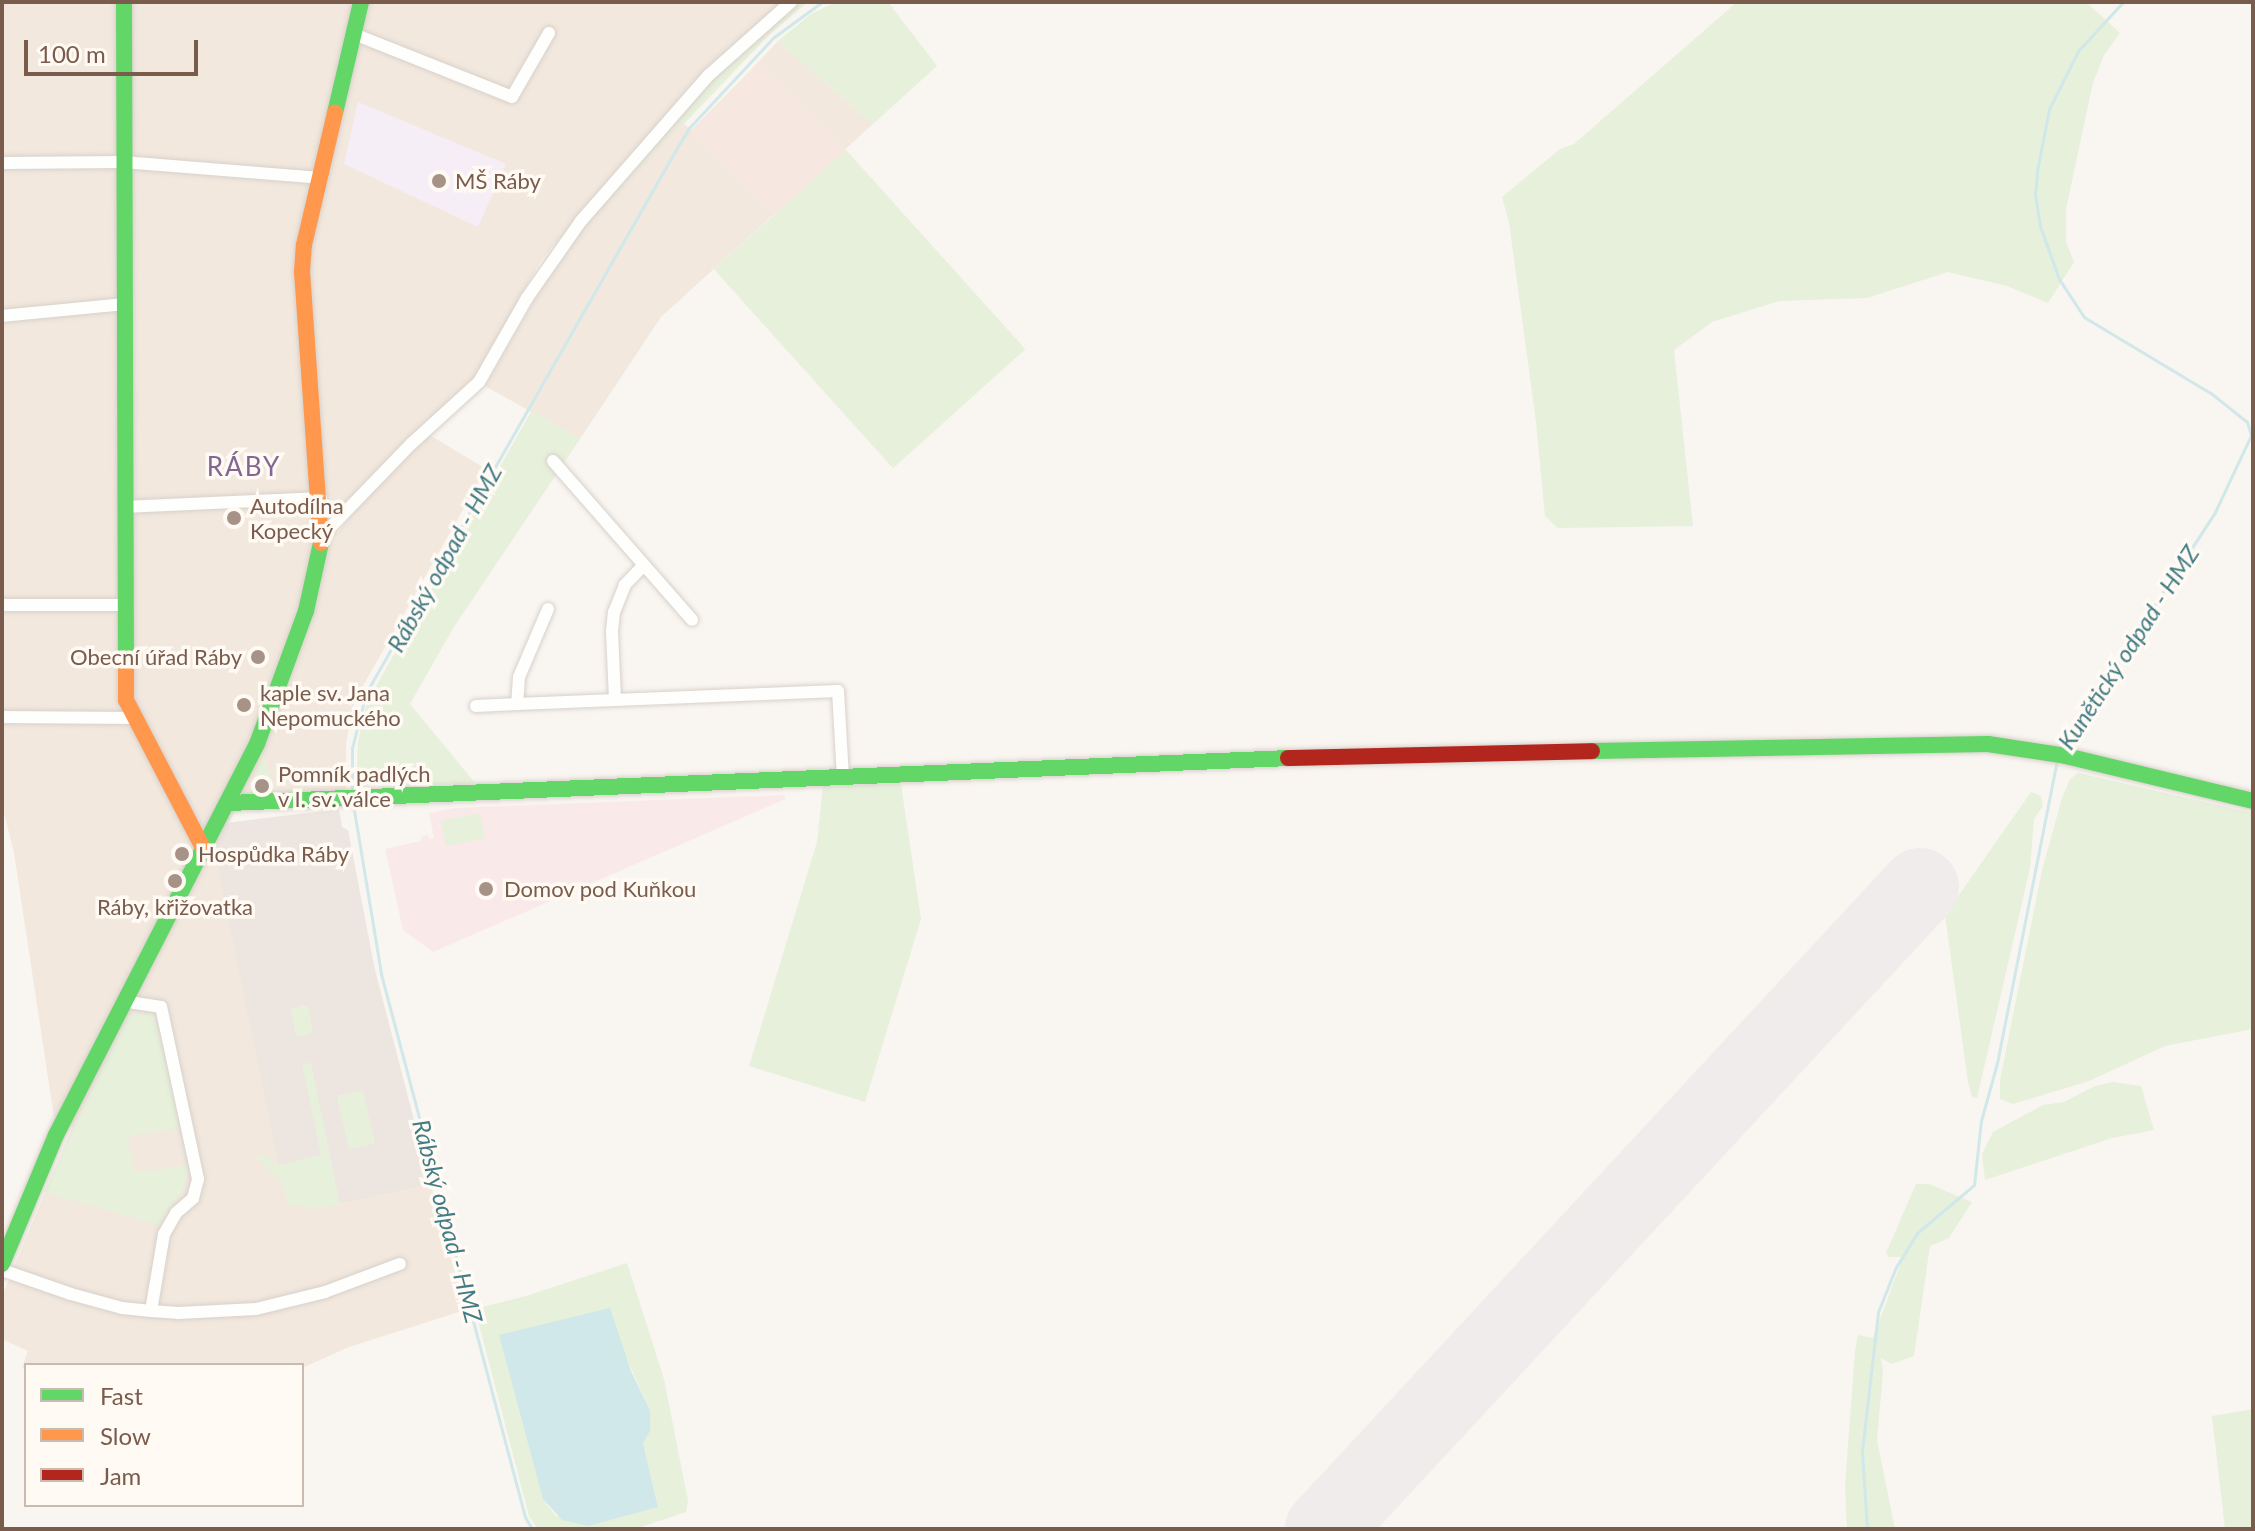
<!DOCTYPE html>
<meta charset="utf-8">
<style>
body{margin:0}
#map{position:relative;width:2255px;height:1531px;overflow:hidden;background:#f9f5f0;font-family:Lato,sans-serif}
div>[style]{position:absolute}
.residential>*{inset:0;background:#f2e8de}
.commercial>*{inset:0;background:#f6e8e1;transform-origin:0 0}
.industrial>*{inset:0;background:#ede5e0}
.education>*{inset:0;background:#f6eef6}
.medical>*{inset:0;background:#fae9e9}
.green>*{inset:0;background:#e7f0db;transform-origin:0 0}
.water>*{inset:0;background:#d0e8ea}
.stream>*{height:3px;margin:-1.5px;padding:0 1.5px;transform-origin:1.5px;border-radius:1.5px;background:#d0e8ea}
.runway>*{height:78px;margin:-39px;padding:0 39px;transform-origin:39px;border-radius:39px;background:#f0ecec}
.roads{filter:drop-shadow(0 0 2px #d7d1cb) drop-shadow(0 0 2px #d7d1cb)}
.street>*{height:12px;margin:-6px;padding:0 6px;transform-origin:6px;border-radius:6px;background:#fefefd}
.fast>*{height:16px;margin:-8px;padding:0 8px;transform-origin:8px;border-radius:8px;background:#63d668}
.slow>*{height:16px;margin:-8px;padding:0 8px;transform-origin:8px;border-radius:8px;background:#ff974d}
.jam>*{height:16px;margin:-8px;padding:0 8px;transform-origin:8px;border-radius:8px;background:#b3261e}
.dots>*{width:22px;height:22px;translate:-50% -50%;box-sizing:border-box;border:4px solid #fffaf3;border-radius:50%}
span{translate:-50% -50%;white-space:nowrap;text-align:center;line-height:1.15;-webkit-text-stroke:7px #fffaf3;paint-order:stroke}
.poi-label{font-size:22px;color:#7a5c4d}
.left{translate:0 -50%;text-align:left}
.right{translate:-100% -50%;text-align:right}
.water-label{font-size:24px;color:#437c86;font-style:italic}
.quarter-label{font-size:26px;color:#846695;letter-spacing:2px}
.frame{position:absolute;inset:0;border:4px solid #7a5c4d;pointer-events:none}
.legend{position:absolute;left:24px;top:1363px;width:280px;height:144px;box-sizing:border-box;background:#fffaf3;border:2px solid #cabbb1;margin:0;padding:10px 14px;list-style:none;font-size:24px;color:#7a5c4d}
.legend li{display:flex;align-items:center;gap:16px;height:40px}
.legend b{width:40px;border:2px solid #cabbb1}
.scale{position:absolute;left:24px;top:40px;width:174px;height:36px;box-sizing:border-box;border:4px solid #7a5c4d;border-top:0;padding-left:10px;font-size:24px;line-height:28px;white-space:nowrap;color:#7a5c4d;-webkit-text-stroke:6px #fffaf3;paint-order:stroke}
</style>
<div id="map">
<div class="residential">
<i style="clip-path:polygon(2px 2px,783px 2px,705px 73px,541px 260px,475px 378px,339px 512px,332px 513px,337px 534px,368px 494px,428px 434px,486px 469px,355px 700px,346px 743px,346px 793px,244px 796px,214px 848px,242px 982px,315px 1209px,431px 1185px,465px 1310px,349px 1347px,302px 1368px,26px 1365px,26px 1369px,22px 1368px,28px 1351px,2px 1339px,2px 1296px,72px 1128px,54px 1117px,14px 853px,2px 805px)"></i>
<i style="clip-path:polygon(778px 41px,873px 124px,661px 317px,580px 439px,485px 386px,555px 264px,593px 214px,681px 121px,693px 132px)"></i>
</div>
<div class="commercial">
<i style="left:759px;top:62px;width:124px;height:97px;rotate:45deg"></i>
</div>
<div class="industrial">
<i style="clip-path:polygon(339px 809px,342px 827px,348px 830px,375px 970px,431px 1185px,315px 1209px,287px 1205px,214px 848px,226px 823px)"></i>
</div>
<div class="education">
<i style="clip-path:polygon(358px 102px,506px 164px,478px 227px,344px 164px)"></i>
</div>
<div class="medical">
<i style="clip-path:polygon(785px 795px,785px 799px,433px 952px,403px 930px,385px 849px,421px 841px,421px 837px,428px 835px,429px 839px,434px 838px,429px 813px,456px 808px)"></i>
</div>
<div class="green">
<i style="clip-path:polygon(800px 2px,808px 2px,770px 34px,684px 124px,680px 122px,594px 217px,703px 87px)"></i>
<i style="clip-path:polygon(836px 2px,888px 2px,937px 66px,873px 124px,778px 41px,811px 14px)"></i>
<i style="clip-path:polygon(1737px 2px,2086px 2px,2120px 33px,2104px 55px,2093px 83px,2066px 209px,2066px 242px,2074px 262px,2048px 303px,2007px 286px,1948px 272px,1867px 298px,1779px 301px,1712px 322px,1674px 350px,1693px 526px,1558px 528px,1545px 516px,1536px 422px,1509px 222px,1502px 197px,1560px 149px,1574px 144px)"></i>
<i style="left:846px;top:150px;width:268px;height:178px;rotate:48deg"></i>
<i style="clip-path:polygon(532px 410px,580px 439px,452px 630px,410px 704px,475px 783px,361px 786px,357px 764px,358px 742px,367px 702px)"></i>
<i style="clip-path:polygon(262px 751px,276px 793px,251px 790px)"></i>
<i style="clip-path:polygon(2078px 773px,2253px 813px,2253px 1029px,2165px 1046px,2089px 1081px,2013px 1104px,2000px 1099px,2000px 1080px,2042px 870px,2062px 798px,2070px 779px)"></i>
<i style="clip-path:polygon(901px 784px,921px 919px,865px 1102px,749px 1066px,817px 842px,823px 786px)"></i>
<i style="clip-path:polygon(2031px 792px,2041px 796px,2043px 806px,2034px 819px,2030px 868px,1977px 1098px,1972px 1097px,1968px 1082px,1945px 915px)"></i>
<i style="left:480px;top:813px;width:26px;height:40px;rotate:79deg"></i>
<i style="clip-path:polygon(302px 1005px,308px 1006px,313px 1032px,302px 1036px,296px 1035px,290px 1009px)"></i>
<i style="clip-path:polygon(154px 1012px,181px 1128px,128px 1136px,134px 1173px,189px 1165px,183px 1190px,159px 1225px,44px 1192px,128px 1015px)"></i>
<i style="clip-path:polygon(311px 1063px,340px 1204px,315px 1209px,287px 1205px,282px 1182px,256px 1157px,264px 1155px,279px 1165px,321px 1155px,302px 1064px)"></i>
<i style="clip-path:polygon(2113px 1082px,2141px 1086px,2154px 1130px,2112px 1138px,1985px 1180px,1982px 1154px,1993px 1132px,2043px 1105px,2064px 1102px,2095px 1086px)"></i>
<i style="left:363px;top:1090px;width:55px;height:27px;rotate:77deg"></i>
<i style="clip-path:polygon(1916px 1184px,1929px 1184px,1972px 1202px,1949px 1238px,1930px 1246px,1914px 1356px,1892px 1364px,1881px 1358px,1883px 1372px,1877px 1440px,1895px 1529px,1847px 1529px,1845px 1485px,1855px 1351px,1858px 1335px,1873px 1338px,1903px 1257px,1889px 1257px,1886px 1253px)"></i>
<i style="clip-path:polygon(evenodd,627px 1263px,664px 1379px,688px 1501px,686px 1512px,635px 1529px,538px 1529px,529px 1516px,475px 1309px,526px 1296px,627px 1263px,620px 1344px,650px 1410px,643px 1443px,658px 1506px,556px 1516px,543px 1499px,620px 1344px)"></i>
<i style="clip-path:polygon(2253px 1409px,2253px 1529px,2225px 1529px,2212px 1416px)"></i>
</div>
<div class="water">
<i style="clip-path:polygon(610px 1308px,631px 1371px,650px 1410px,650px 1431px,643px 1443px,658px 1507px,588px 1526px,562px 1520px,543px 1499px,499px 1335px)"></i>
</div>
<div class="stream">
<i style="left:2060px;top:750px;width:284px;rotate:-56.9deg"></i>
<i style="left:2215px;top:512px;width:85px;rotate:-64.9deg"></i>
<i style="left:2251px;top:435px;width:14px;rotate:-107deg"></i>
<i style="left:2247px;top:422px;width:45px;rotate:-141.3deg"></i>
<i style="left:2212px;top:394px;width:149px;rotate:-149deg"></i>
<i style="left:2084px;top:317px;width:45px;rotate:-123.3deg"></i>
<i style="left:2059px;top:279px;width:56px;rotate:-109.7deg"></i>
<i style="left:2040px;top:226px;width:31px;rotate:-99deg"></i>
<i style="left:2035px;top:195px;width:24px;rotate:-85deg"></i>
<i style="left:2037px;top:171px;width:63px;rotate:-79deg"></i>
<i style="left:2049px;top:109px;width:65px;rotate:-63.4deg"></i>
<i style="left:2078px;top:51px;width:67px;rotate:-47.4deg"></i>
<i style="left:352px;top:792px;width:44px;rotate:-90deg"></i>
<i style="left:352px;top:748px;width:57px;rotate:-75.7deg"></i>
<i style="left:366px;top:693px;width:622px;rotate:-60.3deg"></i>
<i style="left:674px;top:153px;width:29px;rotate:-59deg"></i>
<i style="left:689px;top:128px;width:125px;rotate:-47deg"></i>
<i style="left:774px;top:37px;width:59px;rotate:-36.1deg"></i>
<i style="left:353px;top:804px;width:172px;rotate:80.6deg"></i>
<i style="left:381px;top:974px;width:562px;rotate:75.15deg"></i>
<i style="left:525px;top:1517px;width:14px;rotate:60deg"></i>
<i style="left:1867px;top:1529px;width:78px;rotate:-93.7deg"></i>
<i style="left:1862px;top:1451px;width:140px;rotate:-83.4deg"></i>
<i style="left:1878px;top:1312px;width:48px;rotate:-68.2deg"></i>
<i style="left:1896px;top:1267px;width:40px;rotate:-58deg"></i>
<i style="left:1917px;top:1233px;width:75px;rotate:-40.1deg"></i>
<i style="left:1974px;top:1185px;width:64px;rotate:-83.8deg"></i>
<i style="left:1981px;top:1121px;width:60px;rotate:-74.6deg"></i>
<i style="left:1997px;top:1063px;width:308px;rotate:-78.8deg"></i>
</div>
<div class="runway">
<i style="left:1324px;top:1529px;width:876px;rotate:-47.13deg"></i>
</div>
<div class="roads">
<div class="street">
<i style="left:354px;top:34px;width:170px;rotate:21.7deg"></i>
<i style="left:512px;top:97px;width:74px;rotate:-60deg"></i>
<i style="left:2px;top:163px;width:121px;rotate:-0.5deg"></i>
<i style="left:123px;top:162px;width:198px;rotate:4.6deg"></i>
<i style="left:2px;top:316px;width:123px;rotate:-5.6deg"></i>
<i style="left:553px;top:461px;width:211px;rotate:48.8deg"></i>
<i style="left:124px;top:507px;width:197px;rotate:-2.6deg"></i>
<i style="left:323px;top:535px;width:127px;rotate:-46deg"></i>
<i style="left:411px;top:444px;width:92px;rotate:-42.4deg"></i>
<i style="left:479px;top:382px;width:97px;rotate:-60.3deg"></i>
<i style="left:527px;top:298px;width:94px;rotate:-55deg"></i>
<i style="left:581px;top:221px;width:194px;rotate:-48.8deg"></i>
<i style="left:709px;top:75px;width:110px;rotate:-41.7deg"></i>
<i style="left:644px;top:565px;width:28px;rotate:134deg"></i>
<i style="left:625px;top:585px;width:29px;rotate:112deg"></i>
<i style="left:614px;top:612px;width:19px;rotate:96deg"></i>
<i style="left:612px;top:631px;width:69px;rotate:87.5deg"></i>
<i style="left:615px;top:700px;width:223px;rotate:-2.3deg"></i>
<i style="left:838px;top:691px;width:87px;rotate:86.7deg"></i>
<i style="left:2px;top:605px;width:122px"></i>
<i style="left:548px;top:609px;width:74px;rotate:113.1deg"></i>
<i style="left:519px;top:677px;width:27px;rotate:94deg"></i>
<i style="left:517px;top:704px;width:98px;rotate:-2.3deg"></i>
<i style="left:476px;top:706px;width:41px;rotate:-2.8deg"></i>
<i style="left:2px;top:717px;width:130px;rotate:0.4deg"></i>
<i style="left:2px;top:1270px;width:73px;rotate:19.2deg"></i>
<i style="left:71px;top:1294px;width:53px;rotate:15.4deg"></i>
<i style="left:122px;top:1308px;width:29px;rotate:6deg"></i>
<i style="left:151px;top:1311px;width:78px;rotate:-80.4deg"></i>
<i style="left:164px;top:1234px;width:24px;rotate:-60deg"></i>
<i style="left:176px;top:1213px;width:23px;rotate:-41deg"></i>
<i style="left:193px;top:1198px;width:20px;rotate:-75deg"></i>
<i style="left:198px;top:1179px;width:176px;rotate:-102.1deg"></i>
<i style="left:161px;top:1007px;width:37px;rotate:-171deg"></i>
<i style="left:151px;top:1311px;width:27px;rotate:4deg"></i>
<i style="left:178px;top:1313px;width:78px;rotate:-2.9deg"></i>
<i style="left:256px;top:1309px;width:71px;rotate:-13.8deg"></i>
<i style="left:325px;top:1292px;width:80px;rotate:-20.5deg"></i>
</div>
<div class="fast">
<i style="left:124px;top:2px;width:660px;rotate:89.83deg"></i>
<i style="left:335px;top:113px;width:114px;rotate:-76.8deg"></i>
<i style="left:1592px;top:751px;width:396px;rotate:-1deg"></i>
<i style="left:1988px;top:744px;width:79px;rotate:8.7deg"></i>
<i style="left:2066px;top:756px;width:192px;rotate:13.5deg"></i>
<i style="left:229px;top:803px;width:1060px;rotate:-2.43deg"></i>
<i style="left:2px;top:1264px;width:140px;rotate:-67.3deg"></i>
<i style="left:56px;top:1135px;width:440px;rotate:-62.8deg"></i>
<i style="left:257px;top:744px;width:142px;rotate:-69.8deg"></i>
<i style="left:306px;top:611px;width:70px;rotate:-77.6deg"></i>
</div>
<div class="slow">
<i style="left:321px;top:543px;width:272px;rotate:-94deg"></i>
<i style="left:302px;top:272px;width:27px;rotate:-86deg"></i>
<i style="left:304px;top:245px;width:136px;rotate:-76.8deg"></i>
<i style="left:126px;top:662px;width:38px;rotate:90deg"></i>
<i style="left:126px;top:700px;width:169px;rotate:62.5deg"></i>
</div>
<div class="jam">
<i style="left:1288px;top:758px;width:304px;rotate:-1.3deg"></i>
</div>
</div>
<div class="dots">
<i style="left:439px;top:181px;background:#a69286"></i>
<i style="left:234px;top:518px;background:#a69286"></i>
<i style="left:258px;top:657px;background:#a69286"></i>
<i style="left:244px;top:705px;background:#a69286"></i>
<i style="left:262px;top:786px;background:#a69286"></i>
<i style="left:182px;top:854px;background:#a69286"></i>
<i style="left:175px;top:881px;background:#a69286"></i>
<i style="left:486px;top:889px;background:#a69286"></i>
</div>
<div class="poi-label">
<span class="left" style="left:455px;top:181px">MŠ Ráby</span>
<span class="left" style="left:250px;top:518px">Autodílna<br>Kopecký</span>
<span class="right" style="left:242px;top:657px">Obecní úřad Ráby</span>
<span class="left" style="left:260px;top:705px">kaple sv. Jana<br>Nepomuckého</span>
<span class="left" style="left:278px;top:786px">Pomník padlých<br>v I. sv. válce</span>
<span class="left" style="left:198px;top:854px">Hospůdka Ráby</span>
<span class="left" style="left:504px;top:889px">Domov pod Kuňkou</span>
<span style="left:175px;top:907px">Ráby, křižovatka</span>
</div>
<div class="water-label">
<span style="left:444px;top:558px;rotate:-61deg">Rábský odpad - HMZ</span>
<span style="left:2128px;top:647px;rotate:-57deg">Kunětický odpad - HMZ</span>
<span style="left:448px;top:1221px;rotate:75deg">Rábský odpad - HMZ</span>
</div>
<div class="quarter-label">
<span style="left:244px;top:467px">RÁBY</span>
</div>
<div class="frame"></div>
<ul class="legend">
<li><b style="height:10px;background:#63d668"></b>Fast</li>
<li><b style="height:10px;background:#ff974d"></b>Slow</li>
<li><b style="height:10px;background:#b3261e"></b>Jam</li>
</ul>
<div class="scale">100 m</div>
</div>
